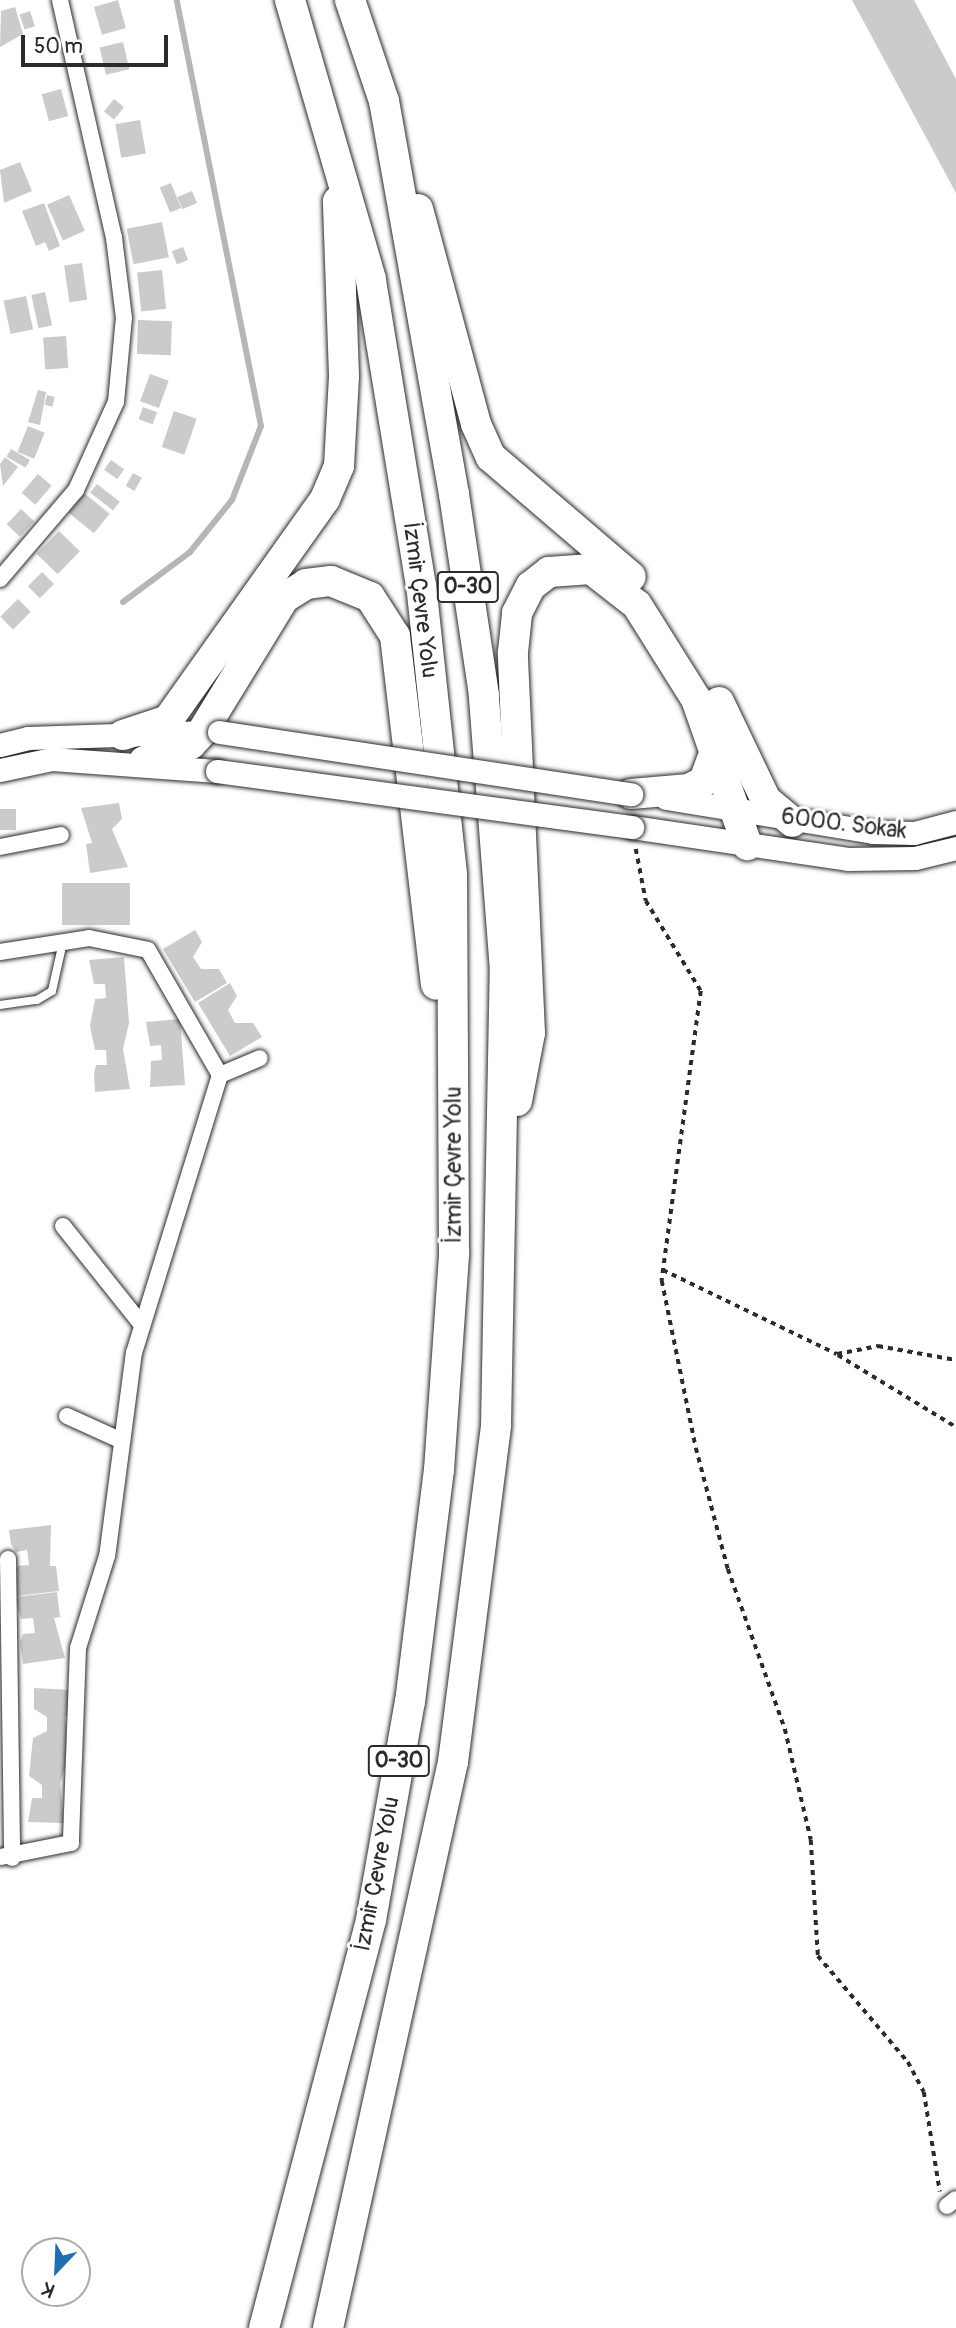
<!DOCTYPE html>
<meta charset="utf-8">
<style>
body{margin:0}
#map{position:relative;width:956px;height:2328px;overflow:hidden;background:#fff;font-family:Pangolin,sans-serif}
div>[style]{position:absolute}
.stream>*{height:6px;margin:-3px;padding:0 3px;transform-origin:3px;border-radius:3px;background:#b6b6b6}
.building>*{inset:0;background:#cbcbcb;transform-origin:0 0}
.path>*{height:3.5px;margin-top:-1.75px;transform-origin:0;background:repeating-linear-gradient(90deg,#2b2b2b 0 5px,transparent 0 10px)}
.roads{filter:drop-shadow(0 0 2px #2b2b2b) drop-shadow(0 0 2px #2b2b2b)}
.lane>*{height:8px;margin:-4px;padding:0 4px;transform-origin:4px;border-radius:4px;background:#fff}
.street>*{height:16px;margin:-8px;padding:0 8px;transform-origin:8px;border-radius:8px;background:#fff}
.secondary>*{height:23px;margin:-11.5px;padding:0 11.5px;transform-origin:11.5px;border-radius:11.5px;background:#fff}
.highway>*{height:30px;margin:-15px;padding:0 15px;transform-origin:15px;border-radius:15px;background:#fff}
.bridges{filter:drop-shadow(0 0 2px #2b2b2b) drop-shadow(0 0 2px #2b2b2b)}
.secondary-bridge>*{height:23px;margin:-11.5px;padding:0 11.5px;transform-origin:11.5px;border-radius:11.5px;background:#fff}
span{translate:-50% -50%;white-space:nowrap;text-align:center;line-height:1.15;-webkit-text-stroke:6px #fff;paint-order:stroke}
.shield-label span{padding:2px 5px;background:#fff;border:2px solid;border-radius:5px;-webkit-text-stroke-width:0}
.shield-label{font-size:21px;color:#2b2b2b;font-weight:700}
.street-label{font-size:23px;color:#2b2b2b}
.north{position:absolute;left:21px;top:2237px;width:70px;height:70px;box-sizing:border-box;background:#fff;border:2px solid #aaa;border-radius:50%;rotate:203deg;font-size:19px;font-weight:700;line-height:28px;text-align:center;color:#2b2b2b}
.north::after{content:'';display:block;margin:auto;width:24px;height:32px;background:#1f6fb2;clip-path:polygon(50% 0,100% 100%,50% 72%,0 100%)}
.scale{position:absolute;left:21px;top:35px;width:147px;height:32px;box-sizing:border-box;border:4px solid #2b2b2b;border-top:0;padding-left:9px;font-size:21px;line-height:24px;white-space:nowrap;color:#2b2b2b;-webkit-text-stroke:5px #fff;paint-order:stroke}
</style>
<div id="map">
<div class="stream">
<i style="left:123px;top:602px;width:84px;rotate:-36.7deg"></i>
<i style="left:190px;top:552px;width:67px;rotate:-51.1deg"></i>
<i style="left:232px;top:500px;width:79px;rotate:-68.6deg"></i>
<i style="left:261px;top:426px;width:434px;rotate:-101.2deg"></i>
</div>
<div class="building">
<i style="left:118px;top:0;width:29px;height:25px;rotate:74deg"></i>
<i style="clip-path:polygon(852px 0,914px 0,956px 79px,956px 193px)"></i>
<i style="clip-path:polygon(15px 7px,23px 34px,0 47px,1px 11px)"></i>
<i style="left:30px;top:11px;width:16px;height:11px;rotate:72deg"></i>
<i style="left:123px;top:42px;width:28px;height:24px;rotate:77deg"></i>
<i style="left:61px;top:89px;width:28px;height:20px;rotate:75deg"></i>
<i style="left:114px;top:99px;width:13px;height:16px;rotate:39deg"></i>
<i style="left:140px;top:120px;width:34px;height:25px;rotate:80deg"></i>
<i style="clip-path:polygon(20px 162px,32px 191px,4px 203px,0 170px)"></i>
<i style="left:171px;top:183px;width:27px;height:12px;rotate:68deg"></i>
<i style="left:192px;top:191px;width:13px;height:16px;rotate:67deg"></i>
<i style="left:69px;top:195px;width:39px;height:24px;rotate:66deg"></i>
<i style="clip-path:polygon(44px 203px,60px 246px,49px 251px,45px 242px,36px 246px,22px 211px)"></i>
<i style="left:162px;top:222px;width:36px;height:36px;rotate:79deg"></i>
<i style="left:183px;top:247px;width:14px;height:12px;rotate:69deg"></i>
<i style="left:82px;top:263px;width:37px;height:18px;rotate:82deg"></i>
<i style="left:162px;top:270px;width:39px;height:25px;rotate:84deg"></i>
<i style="left:45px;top:292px;width:34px;height:14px;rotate:78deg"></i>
<i style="left:26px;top:296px;width:34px;height:23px;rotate:78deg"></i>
<i style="left:138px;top:320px;width:34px;height:34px;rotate:2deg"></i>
<i style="left:66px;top:336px;width:32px;height:23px;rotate:86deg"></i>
<i style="left:150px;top:374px;width:20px;height:29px;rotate:20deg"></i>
<i style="clip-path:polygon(38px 390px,46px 392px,40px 425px,28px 422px)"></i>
<i style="left:47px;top:395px;width:8px;height:10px;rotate:14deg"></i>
<i style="left:143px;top:407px;width:15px;height:13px;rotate:20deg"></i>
<i style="left:174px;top:411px;width:24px;height:38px;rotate:19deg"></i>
<i style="left:28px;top:426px;width:18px;height:28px;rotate:22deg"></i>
<i style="left:11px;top:449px;width:22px;height:9px;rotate:30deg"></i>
<i style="clip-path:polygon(5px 457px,18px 467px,3px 486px,0 464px)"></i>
<i style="left:111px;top:460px;width:16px;height:12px;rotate:35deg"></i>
<i style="left:133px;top:473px;width:10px;height:15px;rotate:29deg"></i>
<i style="left:38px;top:474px;width:18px;height:25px;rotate:41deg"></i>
<i style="left:97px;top:484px;width:29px;height:11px;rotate:38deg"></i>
<i style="left:84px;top:493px;width:33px;height:25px;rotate:39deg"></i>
<i style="left:21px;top:509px;width:18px;height:21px;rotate:43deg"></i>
<i style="left:59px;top:531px;width:29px;height:32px;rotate:44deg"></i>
<i style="left:42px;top:572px;width:17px;height:20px;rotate:45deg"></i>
<i style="left:18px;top:599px;width:18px;height:25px;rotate:45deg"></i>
<i style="clip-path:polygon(119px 803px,122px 819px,112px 829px,128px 867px,90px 873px,86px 844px,92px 843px,81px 808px)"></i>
<i style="left:0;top:809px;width:16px;height:21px"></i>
<i style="left:130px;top:883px;width:42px;height:68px;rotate:90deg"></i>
<i style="clip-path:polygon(195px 930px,202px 942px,193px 957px,201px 969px,219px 969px,227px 983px,195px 1002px,163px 949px)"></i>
<i style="clip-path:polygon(124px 957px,129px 1023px,123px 1049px,130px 1089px,95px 1092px,94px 1074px,96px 1065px,107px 1065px,106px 1050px,95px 1050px,90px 1026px,95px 999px,106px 998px,105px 984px,94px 984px,89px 960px)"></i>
<i style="clip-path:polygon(230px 983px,237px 996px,228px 1010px,235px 1023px,253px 1023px,262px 1037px,230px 1056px,198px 1003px)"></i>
<i style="clip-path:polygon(180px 1019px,185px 1085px,150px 1087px,151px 1061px,162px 1060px,161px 1045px,150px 1046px,146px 1022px)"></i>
<i style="clip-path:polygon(51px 1525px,50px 1566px,56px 1566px,59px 1591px,17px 1596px,14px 1574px,17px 1566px,29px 1565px,27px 1550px,16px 1552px,11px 1544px,9px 1530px)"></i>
<i style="clip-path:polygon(57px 1592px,60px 1617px,54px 1618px,65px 1658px,23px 1664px,20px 1642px,23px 1634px,35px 1633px,33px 1618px,21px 1619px,15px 1597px)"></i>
<i style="clip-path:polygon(34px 1688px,71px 1690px,70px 1716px,65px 1716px,69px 1756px,60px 1783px,64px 1823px,28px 1822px,32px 1798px,42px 1798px,42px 1785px,29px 1776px,33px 1738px,47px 1731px,47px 1717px,34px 1709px)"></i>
</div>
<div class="path">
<i style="left:636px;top:849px;width:53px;rotate:79.1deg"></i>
<i style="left:646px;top:901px;width:105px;rotate:58.6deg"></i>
<i style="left:701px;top:991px;width:293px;rotate:97.7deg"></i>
<i style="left:662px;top:1281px;width:170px;rotate:78.5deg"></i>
<i style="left:696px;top:1448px;width:125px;rotate:75.2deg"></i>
<i style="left:728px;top:1569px;width:170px;rotate:70.4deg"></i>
<i style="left:785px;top:1729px;width:114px;rotate:76.8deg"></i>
<i style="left:811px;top:1840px;width:116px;rotate:86.5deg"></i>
<i style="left:818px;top:1956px;width:139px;rotate:49.7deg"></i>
<i style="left:908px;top:2062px;width:34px;rotate:62deg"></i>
<i style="left:924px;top:2092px;width:101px;rotate:80.9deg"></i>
<i style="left:663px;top:1270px;width:193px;rotate:25.8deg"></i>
<i style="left:837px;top:1354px;width:42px;rotate:-11deg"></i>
<i style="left:878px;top:1346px;width:79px;rotate:10.2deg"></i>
<i style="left:838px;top:1355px;width:138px;rotate:31.4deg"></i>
</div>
<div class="roads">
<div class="lane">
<i style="left:0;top:1005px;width:37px;rotate:-8deg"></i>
<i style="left:37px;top:1000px;width:17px;rotate:-31deg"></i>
<i style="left:52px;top:991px;width:50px;rotate:-77.3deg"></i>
</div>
<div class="street">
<i style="left:0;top:579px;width:117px;rotate:-49.5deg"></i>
<i style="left:76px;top:490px;width:97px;rotate:-65.6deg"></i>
<i style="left:116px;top:402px;width:84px;rotate:-84.6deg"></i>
<i style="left:124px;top:318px;width:81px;rotate:-97.1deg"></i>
<i style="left:114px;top:238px;width:244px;rotate:-102.8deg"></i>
<i style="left:0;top:847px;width:62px;rotate:-11.1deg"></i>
<i style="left:0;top:952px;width:90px;rotate:-8.9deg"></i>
<i style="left:89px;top:938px;width:60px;rotate:11.5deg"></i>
<i style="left:148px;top:950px;width:144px;rotate:60.1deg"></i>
<i style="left:220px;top:1075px;width:290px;rotate:107.2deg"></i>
<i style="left:134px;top:1352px;width:206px;rotate:97.5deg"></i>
<i style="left:107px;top:1556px;width:96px;rotate:107.5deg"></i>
<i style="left:78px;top:1648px;width:195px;rotate:92.1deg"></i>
<i style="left:71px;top:1843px;width:72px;rotate:168.8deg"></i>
<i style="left:220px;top:1075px;width:43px;rotate:-23deg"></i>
<i style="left:63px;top:1226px;width:127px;rotate:51.4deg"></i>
<i style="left:67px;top:1416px;width:60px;rotate:24.4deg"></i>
<i style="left:8px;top:1559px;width:299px;rotate:89.2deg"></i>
<i style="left:947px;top:2206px;width:11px;rotate:-38deg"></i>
</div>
<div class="secondary">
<i style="left:0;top:745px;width:29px;rotate:-14deg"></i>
<i style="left:28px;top:738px;width:178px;rotate:-1.9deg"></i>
<i style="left:0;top:770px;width:53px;rotate:-11.9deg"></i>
<i style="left:52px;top:759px;width:165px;rotate:4.2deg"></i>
<i style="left:666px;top:798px;width:210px;rotate:9.3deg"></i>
<i style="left:873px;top:832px;width:41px;rotate:1.4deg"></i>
<i style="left:914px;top:833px;width:43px;rotate:-14.7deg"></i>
<i style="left:632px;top:827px;width:218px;rotate:8.4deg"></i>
<i style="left:848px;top:859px;width:67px;rotate:-0.9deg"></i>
<i style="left:915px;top:858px;width:42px;rotate:-13.7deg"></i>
</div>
<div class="highway">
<i style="left:418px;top:209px;width:223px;rotate:74.9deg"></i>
<i style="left:476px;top:424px;width:36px;rotate:66deg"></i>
<i style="left:491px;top:457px;width:184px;rotate:40.6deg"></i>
<i style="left:719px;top:702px;width:109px;rotate:64.4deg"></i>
<i style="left:766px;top:800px;width:34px;rotate:40deg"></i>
<i style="left:123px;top:735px;width:47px;rotate:-18.4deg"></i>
<i style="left:168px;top:720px;width:271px;rotate:-54.6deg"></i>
<i style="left:325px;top:499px;width:36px;rotate:-67deg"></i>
<i style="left:339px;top:466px;width:90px;rotate:-86.8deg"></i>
<i style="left:344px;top:376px;width:175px;rotate:-92deg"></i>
<i style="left:144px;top:761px;width:50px;rotate:-19.9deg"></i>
<i style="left:191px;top:744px;width:16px;rotate:-47deg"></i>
<i style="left:202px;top:732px;width:157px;rotate:-58.5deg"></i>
<i style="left:284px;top:598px;width:26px;rotate:-32deg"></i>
<i style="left:306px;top:584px;width:25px;rotate:-7deg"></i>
<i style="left:331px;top:581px;width:42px;rotate:22.3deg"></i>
<i style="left:370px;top:597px;width:46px;rotate:57.3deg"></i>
<i style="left:395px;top:636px;width:351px;rotate:83.3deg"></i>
<i style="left:631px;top:794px;width:58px;rotate:-4.9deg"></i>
<i style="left:689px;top:789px;width:17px;rotate:-28deg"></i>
<i style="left:704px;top:781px;width:30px;rotate:-70deg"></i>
<i style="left:517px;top:1101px;width:69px;rotate:-79.2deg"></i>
<i style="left:530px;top:1033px;width:381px;rotate:-92.6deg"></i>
<i style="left:513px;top:652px;width:39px;rotate:-84deg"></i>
<i style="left:517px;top:613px;width:30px;rotate:-63deg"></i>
<i style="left:531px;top:586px;width:23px;rotate:-38deg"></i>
<i style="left:549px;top:572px;width:42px;rotate:-4.1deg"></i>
<i style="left:591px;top:569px;width:58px;rotate:38deg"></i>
<i style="left:637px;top:605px;width:111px;rotate:57.9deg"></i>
<i style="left:696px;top:699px;width:155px;rotate:70.7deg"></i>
<i style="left:264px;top:2328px;width:422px;rotate:-75.3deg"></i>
<i style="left:371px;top:1920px;width:221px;rotate:-79.9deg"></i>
<i style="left:410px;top:1702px;width:234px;rotate:-82.9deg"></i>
<i style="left:439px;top:1470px;width:218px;rotate:-86deg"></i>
<i style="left:454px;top:1253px;width:379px;rotate:-90.3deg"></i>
<i style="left:452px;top:874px;width:290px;rotate:-96.1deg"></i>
<i style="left:421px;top:586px;width:311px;rotate:-99.3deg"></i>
<i style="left:371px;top:279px;width:291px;rotate:-106.2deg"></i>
<i style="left:328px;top:2328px;width:580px;rotate:-77.55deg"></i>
<i style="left:453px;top:1762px;width:340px;rotate:-82.7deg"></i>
<i style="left:496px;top:1425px;width:454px;rotate:-88.9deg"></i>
<i style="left:505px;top:971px;width:277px;rotate:-94.4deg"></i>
<i style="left:484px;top:695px;width:203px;rotate:-98.5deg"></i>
<i style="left:454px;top:494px;width:399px;rotate:-100.1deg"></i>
<i style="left:384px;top:101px;width:107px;rotate:-108.6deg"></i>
</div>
</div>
<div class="bridges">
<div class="secondary-bridge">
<i style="left:219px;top:732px;width:417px;rotate:8.6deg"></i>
<i style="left:217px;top:771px;width:419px;rotate:7.7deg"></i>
</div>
</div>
<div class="shield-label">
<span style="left:468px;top:587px">O-30</span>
<span style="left:399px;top:1761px">O-30</span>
</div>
<div class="street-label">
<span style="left:420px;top:600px;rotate:83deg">İzmir Çevre Yolu</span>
<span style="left:844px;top:824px;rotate:7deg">6000. Sokak</span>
<span style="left:454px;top:1165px;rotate:-90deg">İzmir Çevre Yolu</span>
<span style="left:377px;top:1874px;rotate:-79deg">İzmir Çevre Yolu</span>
</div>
<div class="north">K</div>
<div class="scale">50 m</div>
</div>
